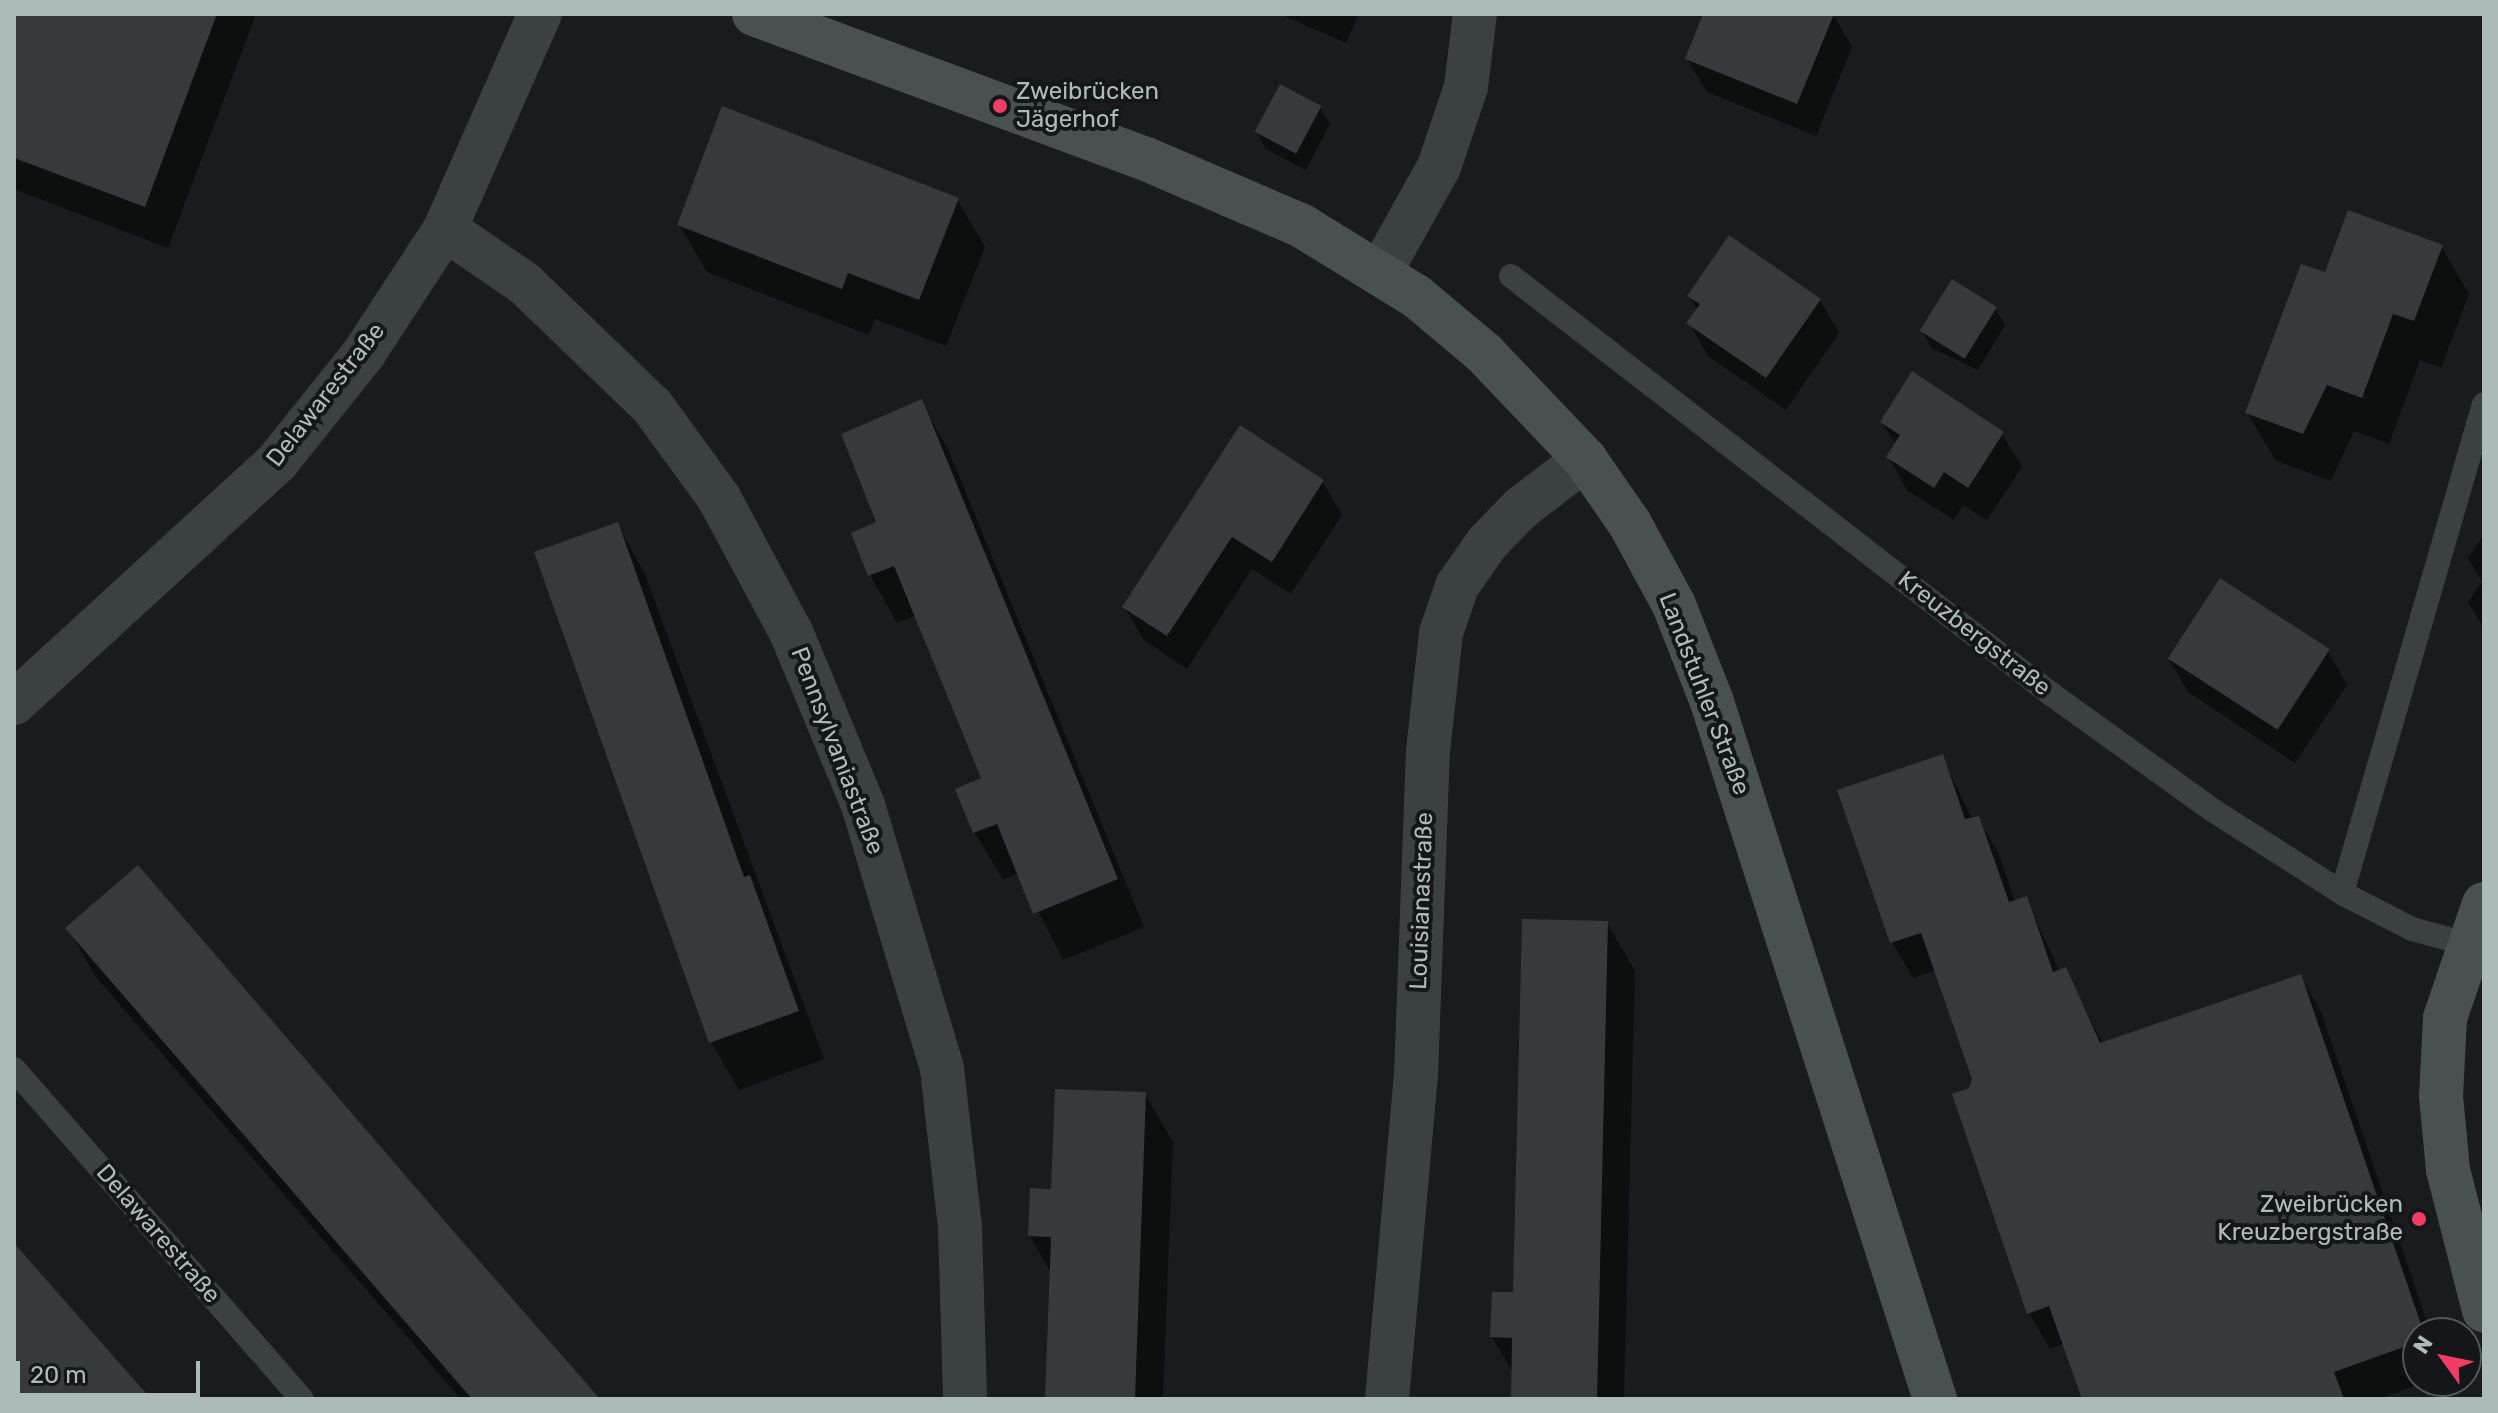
<!DOCTYPE html>
<meta charset="utf-8">
<style>
body{margin:0}
#map{position:relative;width:2498px;height:1413px;overflow:hidden;background:#191b1c;font-family:Rubik,sans-serif}
div>[style]{position:absolute}
.shadow>*{inset:0;background:#0007}
.building>*{inset:0;background:#363a3b;transform-origin:0 0}
.lane>*{height:24px;margin:-12px;padding:0 12px;transform-origin:12px;border-radius:12px;background:#3a4140}
.street>*{height:44px;margin:-22px;padding:0 22px;transform-origin:22px;border-radius:22px;background:#3a4140}
.secondary>*{height:44px;margin:-22px;padding:0 22px;transform-origin:22px;border-radius:22px;background:#48514f}
.dots>*{width:22px;height:22px;translate:-50% -50%;box-sizing:border-box;border:4px solid #141617;border-radius:50%}
span{translate:-50% -50%;white-space:nowrap;text-align:center;line-height:1.15;-webkit-text-stroke:8px #141617;paint-order:stroke}
.poi-label{font-size:24px;color:#acbbb8}
.left{translate:0 -50%;text-align:left}
.right{translate:-100% -50%;text-align:right}
.street-label{font-size:24px;color:#acbbb8}
.frame{position:absolute;inset:0;border:16px solid #acbbb8;pointer-events:none}
.north{position:absolute;left:2402px;top:1317px;width:80px;height:80px;box-sizing:border-box;background:#141617;border:2px solid #515857;border-radius:50%;rotate:303deg;font-size:22px;font-weight:700;line-height:32px;text-align:center;color:#acbbb8}
.north::after{content:'';display:block;margin:auto;width:28px;height:36px;background:#f03d66;clip-path:polygon(50% 0,100% 100%,50% 72%,0 100%)}
.scale{position:absolute;left:16px;top:1361px;width:184px;height:36px;box-sizing:border-box;border:4px solid #acbbb8;border-top:0;padding-left:10px;font-size:24px;line-height:28px;white-space:nowrap;color:#acbbb8;-webkit-text-stroke:6px #141617;paint-order:stroke}
</style>
<div id="map">
<div class="shadow">
<i style="clip-path:polygon(134px 14px,256px 14px,168px 248px,14px 189px,14px 51px)"></i>
<i style="clip-path:polygon(1280px 14px,1359px 14px,1346px 43px)"></i>
<i style="clip-path:polygon(1705px 14px,1833px 14px,1852px 47px,1816px 136px,1707px 92px,1687px 59px)"></i>
<i style="clip-path:polygon(1320px 107px,1330px 124px,1306px 170px,1266px 149px,1257px 132px)"></i>
<i style="clip-path:polygon(957px 199px,985px 247px,946px 346px,875px 319px,869px 335px,707px 272px,679px 224px)"></i>
<i style="clip-path:polygon(2441px 246px,2469px 294px,2441px 368px,2420px 360px,2389px 444px,2354px 431px,2331px 481px,2275px 460px,2247px 412px,2326px 275px)"></i>
<i style="clip-path:polygon(1689px 296px,1820px 300px,1839px 333px,1786px 410px,1708px 356px,1689px 323px,1698px 311px)"></i>
<i style="clip-path:polygon(1995px 308px,2005px 325px,1978px 370px,1932px 348px,1922px 331px)"></i>
<i style="clip-path:polygon(921px 402px,948px 449px,1144px 927px,1063px 960px,1019px 873px,1003px 880px,975px 833px,958px 790px,984px 779px,916px 615px,897px 623px,870px 575px,879px 523px)"></i>
<i style="clip-path:polygon(1882px 422px,2002px 434px,2022px 467px,1987px 520px,1963px 505px,1954px 520px,1907px 490px,1888px 457px,1896px 445px)"></i>
<i style="clip-path:polygon(1240px 428px,1322px 481px,1342px 515px,1291px 594px,1252px 569px,1187px 669px,1144px 640px,1124px 607px)"></i>
<i style="clip-path:polygon(617px 524px,644px 572px,824px 1059px,739px 1090px,711px 1042px,536px 553px)"></i>
<i style="clip-path:polygon(2484px 534px,2484px 629px,2468px 602px,2482px 582px,2468px 558px)"></i>
<i style="clip-path:polygon(2328px 651px,2347px 685px,2295px 763px,2188px 692px,2169px 659px)"></i>
<i style="clip-path:polygon(1942px 756px,1972px 819px,1978px 818px,1999px 854px,2015px 902px,2026px 899px,2060px 972px,2065px 970px,2103px 1044px,2301px 977px,2321px 1012px,2431px 1333px,2418px 1333px,2418px 1381px,2429px 1381px,2379px 1399px,2084px 1399px,2064px 1344px,2050px 1349px,2029px 1313px,1970px 1090px,1975px 1080px,1936px 970px,1913px 978px,1892px 942px,1840px 791px)"></i>
<i style="clip-path:polygon(1607px 923px,1635px 971px,1624px 1399px,1513px 1399px,1513px 1373px,1492px 1337px,1515px 1294px)"></i>
<i style="clip-path:polygon(68px 928px,597px 1399px,461px 1399px,95px 976px)"></i>
<i style="clip-path:polygon(1145px 1094px,1173px 1142px,1163px 1399px,1049px 1399px,1052px 1275px,1030px 1236px)"></i>
</div>
<div class="building">
<i style="clip-path:polygon(14px 14px,217px 14px,145px 207px,14px 158px)"></i>
<i style="clip-path:polygon(1703px 14px,1834px 14px,1797px 104px,1685px 59px)"></i>
<i style="left:1280px;top:84px;width:47px;height:54px;rotate:28deg"></i>
<i style="clip-path:polygon(722px 106px,959px 198px,919px 300px,848px 273px,842px 289px,677px 225px)"></i>
<i style="clip-path:polygon(2348px 210px,2443px 245px,2414px 321px,2393px 314px,2362px 398px,2327px 385px,2303px 434px,2245px 413px,2301px 264px,2325px 272px)"></i>
<i style="clip-path:polygon(1729px 235px,1821px 299px,1766px 378px,1686px 323px,1700px 304px,1687px 296px)"></i>
<i style="left:1952px;top:279px;width:53px;height:61px;rotate:32deg"></i>
<i style="clip-path:polygon(1912px 371px,2004px 432px,1968px 488px,1944px 472px,1934px 488px,1886px 457px,1900px 435px,1880px 422px)"></i>
<i style="clip-path:polygon(922px 399px,1118px 879px,1033px 914px,997px 824px,973px 833px,955px 789px,981px 778px,894px 566px,868px 576px,851px 533px,876px 522px,841px 434px)"></i>
<i style="clip-path:polygon(1240px 425px,1324px 480px,1272px 562px,1232px 537px,1167px 636px,1122px 607px)"></i>
<i style="clip-path:polygon(618px 522px,744px 877px,750px 875px,799px 1011px,709px 1043px,534px 552px)"></i>
<i style="left:2220px;top:578px;width:131px;height:96px;rotate:33deg"></i>
<i style="clip-path:polygon(1943px 754px,1965px 819px,1979px 816px,2009px 902px,2027px 896px,2053px 972px,2066px 967px,2100px 1043px,2301px 974px,2424px 1333px,2418px 1333px,2418px 1342px,2334px 1372px,2344px 1399px,2082px 1399px,2049px 1306px,2027px 1314px,1952px 1094px,1969px 1088px,1972px 1079px,1921px 933px,1890px 943px,1837px 790px)"></i>
<i style="clip-path:polygon(138px 865px,448px 1225px,600px 1399px,472px 1399px,376px 1288px,65px 928px)"></i>
<i style="clip-path:polygon(1522px 919px,1608px 921px,1597px 1399px,1511px 1399px,1512px 1338px,1490px 1337px,1492px 1292px,1513px 1292px)"></i>
<i style="clip-path:polygon(1055px 1089px,1146px 1092px,1135px 1399px,1045px 1399px,1051px 1237px,1028px 1236px,1030px 1188px,1051px 1189px)"></i>
<i style="clip-path:polygon(14px 1243px,151px 1399px,14px 1399px)"></i>
</div>
<div class="lane">
<i style="left:1511px;top:276px;width:683px;rotate:37.74deg"></i>
<i style="left:2051px;top:694px;width:201px;rotate:35.7deg"></i>
<i style="left:2214px;top:811px;width:152px;rotate:32.6deg"></i>
<i style="left:2342px;top:893px;width:79px;rotate:27.2deg"></i>
<i style="left:2412px;top:929px;width:57px;rotate:15.3deg"></i>
<i style="left:2342px;top:893px;width:509px;rotate:-73.81deg"></i>
<i style="left:14px;top:1069px;width:438px;rotate:48.9deg"></i>
</div>
<div class="street">
<i style="left:445px;top:229px;width:96px;rotate:34.4deg"></i>
<i style="left:524px;top:283px;width:178px;rotate:43.9deg"></i>
<i style="left:652px;top:406px;width:114px;rotate:53.9deg"></i>
<i style="left:719px;top:498px;width:152px;rotate:61.8deg"></i>
<i style="left:791px;top:632px;width:187px;rotate:67.4deg"></i>
<i style="left:863px;top:805px;width:276px;rotate:73.3deg"></i>
<i style="left:942px;top:1069px;width:159px;rotate:83.5deg"></i>
<i style="left:960px;top:1227px;width:172px;rotate:88.3deg"></i>
<i style="left:1381px;top:271px;width:119px;rotate:-60.9deg"></i>
<i style="left:1439px;top:167px;width:84px;rotate:-71.4deg"></i>
<i style="left:1466px;top:87px;width:74px;rotate:-83deg"></i>
<i style="left:14px;top:703px;width:357px;rotate:-42.5deg"></i>
<i style="left:277px;top:462px;width:136px;rotate:-51.3deg"></i>
<i style="left:362px;top:356px;width:152px;rotate:-56.8deg"></i>
<i style="left:445px;top:229px;width:235px;rotate:-66.2deg"></i>
<i style="left:1387px;top:1399px;width:324px;rotate:-84.9deg"></i>
<i style="left:1416px;top:1076px;width:325px;rotate:-87.9deg"></i>
<i style="left:1428px;top:751px;width:119px;rotate:-83.7deg"></i>
<i style="left:1441px;top:633px;width:50px;rotate:-71.2deg"></i>
<i style="left:1457px;top:586px;width:52px;rotate:-55.1deg"></i>
<i style="left:1487px;top:543px;width:49px;rotate:-45.8deg"></i>
<i style="left:1521px;top:508px;width:81px;rotate:-37.4deg"></i>
</div>
<div class="secondary">
<i style="left:754px;top:14px;width:418px;rotate:20.3deg"></i>
<i style="left:1146px;top:159px;width:170px;rotate:23.2deg"></i>
<i style="left:1302px;top:226px;width:134px;rotate:31.6deg"></i>
<i style="left:1416px;top:296px;width:89px;rotate:40deg"></i>
<i style="left:1484px;top:353px;width:146px;rotate:46.4deg"></i>
<i style="left:1585px;top:459px;width:79px;rotate:55.3deg"></i>
<i style="left:1630px;top:524px;width:92px;rotate:61.5deg"></i>
<i style="left:1674px;top:605px;width:104px;rotate:68.6deg"></i>
<i style="left:1712px;top:702px;width:732px;rotate:72.26deg"></i>
<i style="left:2484px;top:904px;width:120px;rotate:108.9deg"></i>
<i style="left:2445px;top:1018px;width:78px;rotate:92.9deg"></i>
<i style="left:2441px;top:1096px;width:74px;rotate:84.6deg"></i>
<i style="left:2448px;top:1170px;width:145px;rotate:75.6deg"></i>
</div>
<div class="dots">
<i style="left:1000px;top:106px;background:#f03d66"></i>
<i style="left:2419px;top:1219px;background:#f03d66"></i>
</div>
<div class="poi-label">
<span class="left" style="left:1016px;top:106px">Zweibrücken<br>Jägerhof</span>
<span class="right" style="left:2403px;top:1219px">Zweibrücken<br>Kreuzbergstraße</span>
</div>
<div class="street-label">
<span style="left:326px;top:395px;rotate:-52deg">Delawarestraße</span>
<span style="left:1974px;top:634px;rotate:38deg">Kreuzbergstraße</span>
<span style="left:1704px;top:694px;rotate:69deg">Landstuhler Straße</span>
<span style="left:837px;top:751px;rotate:69deg">Pennsylvaniastraße</span>
<span style="left:1422px;top:901px;rotate:-88deg">Louisianastraße</span>
<span style="left:158px;top:1234px;rotate:49deg">Delawarestraße</span>
</div>
<div class="frame"></div>
<div class="north">N</div>
<div class="scale">20 m</div>
</div>
